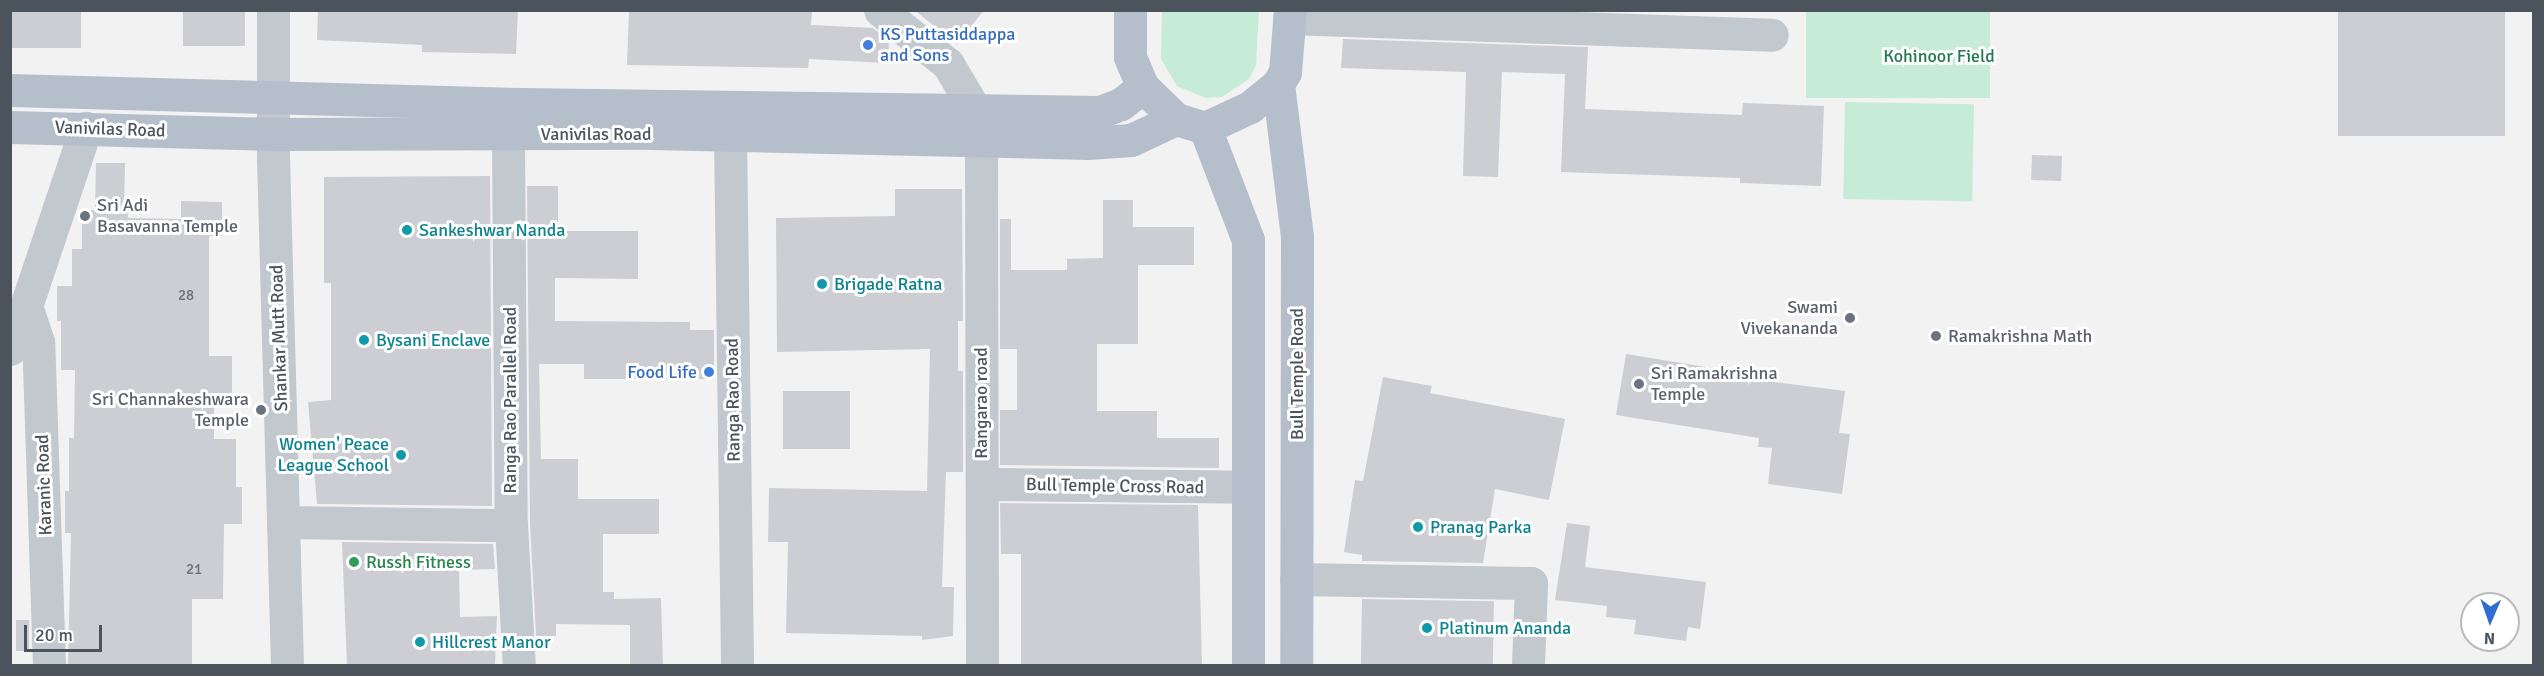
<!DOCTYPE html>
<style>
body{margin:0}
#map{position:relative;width:2544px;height:676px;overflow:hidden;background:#f3f2f2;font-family:Signika,sans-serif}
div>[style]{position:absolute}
.green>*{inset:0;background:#c6ebd6;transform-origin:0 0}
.building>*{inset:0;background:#ccced3;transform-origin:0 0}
.minor>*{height:33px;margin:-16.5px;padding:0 16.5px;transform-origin:16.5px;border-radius:16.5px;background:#c1c8ce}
.major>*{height:33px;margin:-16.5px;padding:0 16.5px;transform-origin:16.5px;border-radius:16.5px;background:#b5bfcc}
.dots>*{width:16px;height:16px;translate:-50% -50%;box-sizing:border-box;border:3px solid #fff;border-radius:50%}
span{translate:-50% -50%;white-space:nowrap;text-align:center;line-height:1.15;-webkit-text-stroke:6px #fff;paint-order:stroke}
.number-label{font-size:15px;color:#6b727a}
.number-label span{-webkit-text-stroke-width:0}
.shop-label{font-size:18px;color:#366cbe}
.left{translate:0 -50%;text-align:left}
.right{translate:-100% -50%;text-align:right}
.park-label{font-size:18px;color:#237751}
.street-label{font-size:18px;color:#4b545d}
.worship-label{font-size:18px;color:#5b616d}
.culture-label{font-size:18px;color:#0d838f}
.leisure-label{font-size:18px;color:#27864d}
.frame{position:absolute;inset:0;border:12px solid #4b545d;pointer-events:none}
.north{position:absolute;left:2460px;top:592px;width:60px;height:60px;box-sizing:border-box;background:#fff;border:2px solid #b7bbbe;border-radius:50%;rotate:182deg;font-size:16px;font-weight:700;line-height:24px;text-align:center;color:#4b545d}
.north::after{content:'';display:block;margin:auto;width:21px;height:27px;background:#306dd0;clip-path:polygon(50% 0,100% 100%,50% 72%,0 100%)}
.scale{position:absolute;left:24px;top:625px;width:78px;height:27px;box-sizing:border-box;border:3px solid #4b545d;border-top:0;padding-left:8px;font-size:18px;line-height:21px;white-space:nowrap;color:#4b545d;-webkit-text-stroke:4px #fff;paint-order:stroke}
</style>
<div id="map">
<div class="green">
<i style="clip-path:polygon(1162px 11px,1259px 11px,1256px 65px,1249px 79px,1222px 97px,1206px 98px,1177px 86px,1161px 59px)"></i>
<i style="left:1806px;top:11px;width:184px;height:87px"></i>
<i style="left:1845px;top:102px;width:129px;height:97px;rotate:1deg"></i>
</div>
<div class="building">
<i style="left:10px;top:10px;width:71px;height:38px"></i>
<i style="left:183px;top:10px;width:62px;height:36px"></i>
<i style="clip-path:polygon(318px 10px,518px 10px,516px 54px,422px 52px,422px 45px,317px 40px)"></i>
<i style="clip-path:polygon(629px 10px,812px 10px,811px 25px,873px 28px,889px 41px,888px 63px,809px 59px,808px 68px,627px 65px)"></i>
<i style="clip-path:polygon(914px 10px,984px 10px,957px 44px)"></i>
<i style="left:2338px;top:10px;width:167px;height:126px"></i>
<i style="clip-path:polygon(1343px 39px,1588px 47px,1585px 109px,1742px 115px,1743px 103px,1824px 106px,1821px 186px,1740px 183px,1740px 178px,1561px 172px,1565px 74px,1502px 72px,1498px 177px,1463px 176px,1466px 72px,1341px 68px)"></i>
<i style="left:2032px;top:155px;width:30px;height:25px;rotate:2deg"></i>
<i style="clip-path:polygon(96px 163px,125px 163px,124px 213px,128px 212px,128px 218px,181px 219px,181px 201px,222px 202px,222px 236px,209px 236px,209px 356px,232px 356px,232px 393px,214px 393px,214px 439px,236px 439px,236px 487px,242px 487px,242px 524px,224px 524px,223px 599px,192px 599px,192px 666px,68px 666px,71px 533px,65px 533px,65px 491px,69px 491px,69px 438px,74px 438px,75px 370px,61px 370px,61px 321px,57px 321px,57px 286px,72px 286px,72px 249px,82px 249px,82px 210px,95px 210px)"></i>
<i style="clip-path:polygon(490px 176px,492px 506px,317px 504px,308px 402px,331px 400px,331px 283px,324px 283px,324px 177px)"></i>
<i style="clip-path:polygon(527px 186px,558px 186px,558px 231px,638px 231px,638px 279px,555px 278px,555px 321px,690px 322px,690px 330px,714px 330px,714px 379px,584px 379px,584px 364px,539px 364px,541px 459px,578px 459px,578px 499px,659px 499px,659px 534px,603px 534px,603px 592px,614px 592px,614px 599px,661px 598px,663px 666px,630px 666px,630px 625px,556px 624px,556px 636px,536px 636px,530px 524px)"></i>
<i style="clip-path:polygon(895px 189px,962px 189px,963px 321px,958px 321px,958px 371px,963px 371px,963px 472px,946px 472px,942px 587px,954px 587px,953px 636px,922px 640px,922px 636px,786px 633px,788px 542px,768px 542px,769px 488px,927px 491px,930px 349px,777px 352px,776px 218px,895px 216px)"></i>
<i style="clip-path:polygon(1103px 200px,1133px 200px,1133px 227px,1194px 227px,1194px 265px,1138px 265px,1138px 344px,1097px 344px,1097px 411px,1157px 411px,1157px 438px,1219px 438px,1219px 468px,1000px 465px,1000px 410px,1017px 410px,1017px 349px,1000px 349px,1000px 219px,1011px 219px,1011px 270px,1067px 270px,1067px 259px,1103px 258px)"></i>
<i style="clip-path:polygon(1626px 354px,1743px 373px,1743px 378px,1845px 391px,1839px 433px,1850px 434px,1842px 494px,1768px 484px,1772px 448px,1758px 447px,1759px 438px,1616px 415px)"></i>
<i style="clip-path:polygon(1383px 377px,1432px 386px,1430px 393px,1565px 419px,1549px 500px,1495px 489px,1483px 563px,1362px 561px,1362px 555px,1344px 552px,1355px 480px,1363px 481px)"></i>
<i style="left:850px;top:391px;width:58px;height:67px;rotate:90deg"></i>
<i style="clip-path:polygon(1000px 503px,1198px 505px,1202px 666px,1021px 666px,1021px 554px,1001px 554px)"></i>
<i style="clip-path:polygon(1567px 523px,1590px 526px,1585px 567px,1706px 582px,1700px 629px,1688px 627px,1686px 641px,1634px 634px,1636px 620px,1606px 617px,1607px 606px,1555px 600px)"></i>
<i style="clip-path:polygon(342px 542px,493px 544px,495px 569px,459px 570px,460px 617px,497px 616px,495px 664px,347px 666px)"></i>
<i style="left:1362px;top:599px;width:132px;height:67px;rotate:1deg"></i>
<i style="left:16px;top:620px;width:13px;height:31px"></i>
</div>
<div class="minor">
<i style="left:273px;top:10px;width:148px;rotate:90deg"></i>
<i style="left:273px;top:158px;width:508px;rotate:88.42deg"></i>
<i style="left:880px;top:10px;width:87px;rotate:38.5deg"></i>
<i style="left:948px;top:64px;width:53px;rotate:59.6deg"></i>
<i style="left:1289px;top:18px;width:483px;rotate:2deg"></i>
<i style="left:508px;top:135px;width:390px;rotate:89.6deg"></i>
<i style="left:511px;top:525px;width:141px;rotate:86.8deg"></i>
<i style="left:730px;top:135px;width:531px;rotate:89.24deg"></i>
<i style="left:981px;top:140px;width:526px;rotate:89.89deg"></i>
<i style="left:10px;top:349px;width:46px;rotate:-69.6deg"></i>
<i style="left:982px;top:484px;width:266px;rotate:0.6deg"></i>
<i style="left:285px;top:522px;width:226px;rotate:0.8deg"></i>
<i style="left:1296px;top:579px;width:235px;rotate:1deg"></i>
<i style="left:1531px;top:583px;width:83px;rotate:92.1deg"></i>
<i style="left:49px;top:666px;width:324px;rotate:-91.9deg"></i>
<i style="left:38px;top:342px;width:38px;rotate:-108deg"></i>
<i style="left:26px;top:306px;width:188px;rotate:-71.4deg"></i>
</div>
<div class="major">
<i style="left:1130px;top:10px;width:47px;rotate:90deg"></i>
<i style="left:1130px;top:57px;width:33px;rotate:67deg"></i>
<i style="left:1143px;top:87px;width:46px;rotate:44.1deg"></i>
<i style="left:1176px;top:119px;width:30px;rotate:17deg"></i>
<i style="left:1205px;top:128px;width:50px;rotate:-25deg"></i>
<i style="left:1250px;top:107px;width:36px;rotate:-39deg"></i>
<i style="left:1278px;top:84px;width:14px;rotate:-60deg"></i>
<i style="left:1285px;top:72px;width:62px;rotate:-85.4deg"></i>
<i style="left:1278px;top:84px;width:154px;rotate:82.9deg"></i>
<i style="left:1297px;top:237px;width:429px;rotate:90.1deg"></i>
<i style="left:10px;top:90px;width:511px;rotate:1.57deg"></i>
<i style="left:521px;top:104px;width:579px;rotate:0.79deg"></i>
<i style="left:1100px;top:112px;width:22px;rotate:-21deg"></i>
<i style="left:1121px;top:104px;width:28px;rotate:-38deg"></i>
<i style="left:10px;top:127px;width:262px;rotate:1.5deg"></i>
<i style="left:272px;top:134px;width:378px;rotate:-0.2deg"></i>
<i style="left:650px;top:133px;width:438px;rotate:1.3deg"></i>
<i style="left:1088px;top:143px;width:43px;rotate:-4deg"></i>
<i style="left:1131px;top:140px;width:50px;rotate:-25deg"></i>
<i style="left:1205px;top:128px;width:120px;rotate:69deg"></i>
<i style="left:1248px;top:240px;width:426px;rotate:90deg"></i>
</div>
<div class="dots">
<i style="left:868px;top:45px;background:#3f7fe0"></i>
<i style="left:85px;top:216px;background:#6b7280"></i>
<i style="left:407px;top:230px;background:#0f9aa8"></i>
<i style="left:822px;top:284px;background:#0f9aa8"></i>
<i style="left:1850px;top:318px;background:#6b7280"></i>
<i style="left:1936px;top:336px;background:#6b7280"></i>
<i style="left:364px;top:340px;background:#0f9aa8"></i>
<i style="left:709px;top:372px;background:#3f7fe0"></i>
<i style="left:1639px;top:384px;background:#6b7280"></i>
<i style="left:261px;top:410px;background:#6b7280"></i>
<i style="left:401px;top:455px;background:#0f9aa8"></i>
<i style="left:1418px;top:527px;background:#0f9aa8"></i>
<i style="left:354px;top:562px;background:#2e9e5b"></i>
<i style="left:1427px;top:628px;background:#0f9aa8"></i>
<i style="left:420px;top:642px;background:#0f9aa8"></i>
</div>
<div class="number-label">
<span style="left:186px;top:296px">28</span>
<span style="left:194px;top:570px">21</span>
</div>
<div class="shop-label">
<span class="left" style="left:880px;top:45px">KS Puttasiddappa<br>and Sons</span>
<span class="right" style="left:697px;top:372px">Food Life</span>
</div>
<div class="park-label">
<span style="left:1939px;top:56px">Kohinoor Field</span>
</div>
<div class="street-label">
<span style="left:110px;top:129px;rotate:2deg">Vanivilas Road</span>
<span style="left:596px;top:134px">Vanivilas Road</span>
<span style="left:279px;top:338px;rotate:-92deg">Shankar Mutt Road</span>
<span style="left:1297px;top:374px;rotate:-90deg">Bull Temple Road</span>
<span style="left:510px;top:400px;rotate:-90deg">Ranga Rao Parallel Road</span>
<span style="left:733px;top:400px;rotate:-91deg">Ranga Rao Road</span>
<span style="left:981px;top:403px;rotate:-90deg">Rangarao road</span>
<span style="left:44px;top:485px;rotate:-92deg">Karanic Road</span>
<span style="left:1115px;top:486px;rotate:1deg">Bull Temple Cross Road</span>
</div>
<div class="worship-label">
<span class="left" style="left:97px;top:216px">Sri Adi<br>Basavanna Temple</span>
<span class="right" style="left:1838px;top:318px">Swami<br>Vivekananda</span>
<span class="left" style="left:1948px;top:336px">Ramakrishna Math</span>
<span class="left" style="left:1651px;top:384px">Sri Ramakrishna<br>Temple</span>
<span class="right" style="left:249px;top:410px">Sri Channakeshwara<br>Temple</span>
</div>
<div class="culture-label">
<span class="left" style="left:419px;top:230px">Sankeshwar Nanda</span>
<span class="left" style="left:834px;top:284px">Brigade Ratna</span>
<span class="left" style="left:376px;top:340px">Bysani Enclave</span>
<span class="right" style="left:389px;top:455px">Women' Peace<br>League School</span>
<span class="left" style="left:1430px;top:527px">Pranag Parka</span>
<span class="left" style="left:1439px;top:628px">Platinum Ananda</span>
<span class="left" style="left:432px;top:642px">Hillcrest Manor</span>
</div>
<div class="leisure-label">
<span class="left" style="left:366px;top:562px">Russh Fitness</span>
</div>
<div class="frame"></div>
<div class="north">N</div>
<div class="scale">20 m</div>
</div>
